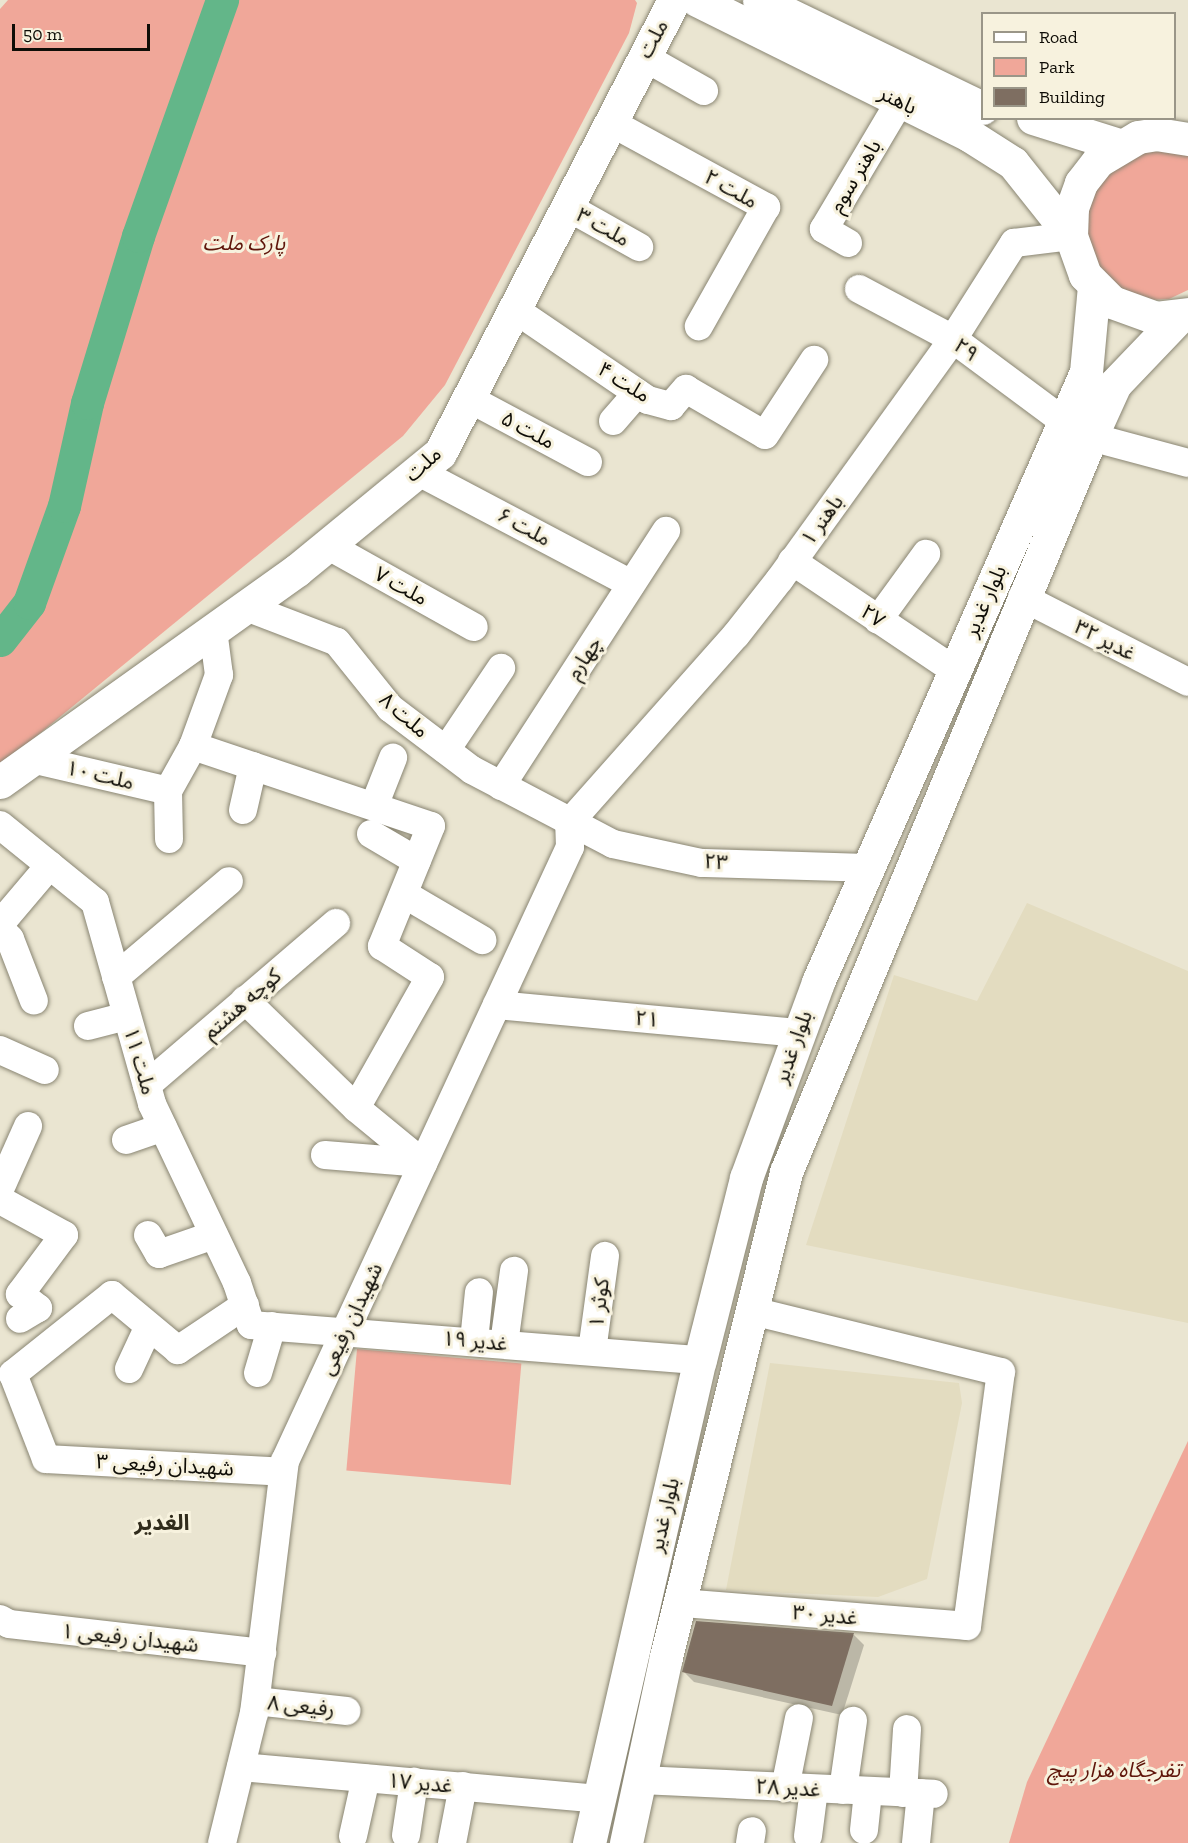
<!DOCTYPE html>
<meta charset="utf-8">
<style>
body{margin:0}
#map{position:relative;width:1188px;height:1843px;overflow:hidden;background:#eae5d1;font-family:"Zilla Slab","Noto Sans Arabic",serif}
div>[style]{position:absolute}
.built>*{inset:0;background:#e3dcc0}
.green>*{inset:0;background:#f0a799;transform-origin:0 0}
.shadow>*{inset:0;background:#0003}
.river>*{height:33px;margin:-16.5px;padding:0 16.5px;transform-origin:16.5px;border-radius:16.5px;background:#63b689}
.building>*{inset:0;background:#7e6e61}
.roads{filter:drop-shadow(0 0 2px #898572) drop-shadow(0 0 2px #898572)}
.minor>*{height:28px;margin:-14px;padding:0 14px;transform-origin:14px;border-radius:14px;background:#fff}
.major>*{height:33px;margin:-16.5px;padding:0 16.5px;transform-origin:16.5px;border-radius:16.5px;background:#fff}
span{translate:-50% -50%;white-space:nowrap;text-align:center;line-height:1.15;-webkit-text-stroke:6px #f7f2de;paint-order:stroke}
.street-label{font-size:21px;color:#0f0d07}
.park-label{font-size:21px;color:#5f150a;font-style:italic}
.neighbourhood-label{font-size:22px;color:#312c1c;font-weight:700}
.legend{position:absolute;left:981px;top:12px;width:195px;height:108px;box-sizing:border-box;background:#f7f2de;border:2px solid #9a9688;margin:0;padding:8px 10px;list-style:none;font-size:18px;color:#0f0d07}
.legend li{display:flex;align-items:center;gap:12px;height:30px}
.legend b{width:30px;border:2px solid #9a9688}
.scale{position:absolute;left:12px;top:24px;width:138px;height:27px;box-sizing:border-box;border:3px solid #0f0d07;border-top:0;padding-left:8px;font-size:18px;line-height:21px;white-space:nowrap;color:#0f0d07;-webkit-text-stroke:4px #f7f2de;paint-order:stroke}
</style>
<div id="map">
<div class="built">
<i style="clip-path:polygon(1027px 903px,1188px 971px,1188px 1323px,806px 1245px,894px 975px,977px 1001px)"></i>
<i style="clip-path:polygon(770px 1363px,959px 1383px,962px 1403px,927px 1579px,878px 1597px,726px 1590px)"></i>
</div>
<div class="green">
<i style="clip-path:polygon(8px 0,635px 0,637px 3px,629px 33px,445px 385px,403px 436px,0 766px,0 9px)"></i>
<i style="clip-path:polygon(1188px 140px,1188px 290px,1169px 299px,1149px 300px,1106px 285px,1080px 256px,1078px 192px,1108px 152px)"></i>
<i style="left:357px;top:1349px;width:165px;height:122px;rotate:5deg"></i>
<i style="clip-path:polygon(1188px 1441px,1188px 1843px,1009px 1843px,1027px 1782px)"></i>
</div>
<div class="shadow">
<i style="clip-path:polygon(697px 1622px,854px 1635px,864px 1645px,842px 1715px,694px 1682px,684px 1672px)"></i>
</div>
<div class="river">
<i style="left:0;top:640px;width:47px;rotate:-51.9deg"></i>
<i style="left:29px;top:603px;width:103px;rotate:-70.2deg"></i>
<i style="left:64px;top:506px;width:106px;rotate:-77.4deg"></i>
<i style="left:87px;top:403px;width:175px;rotate:-73deg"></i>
<i style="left:138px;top:236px;width:251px;rotate:-70.4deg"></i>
</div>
<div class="building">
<i style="clip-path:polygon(696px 1621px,854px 1633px,832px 1706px,682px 1672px)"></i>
</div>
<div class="roads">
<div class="minor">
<i style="left:644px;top:57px;width:69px;rotate:29.5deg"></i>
<i style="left:610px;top:122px;width:178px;rotate:28.6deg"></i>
<i style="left:766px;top:207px;width:137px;rotate:119.4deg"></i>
<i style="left:566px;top:206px;width:84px;rotate:29.3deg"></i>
<i style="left:848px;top:243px;width:28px;rotate:-150deg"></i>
<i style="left:824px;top:229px;width:149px;rotate:-59.3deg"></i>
<i style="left:859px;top:289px;width:106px;rotate:28deg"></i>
<i style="left:953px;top:339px;width:141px;rotate:36.6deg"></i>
<i style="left:514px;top:309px;width:162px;rotate:34.2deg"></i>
<i style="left:648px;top:400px;width:24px;rotate:15deg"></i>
<i style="left:671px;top:406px;width:23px;rotate:-49deg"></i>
<i style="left:686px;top:389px;width:91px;rotate:30.2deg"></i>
<i style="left:765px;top:435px;width:90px;rotate:-56.8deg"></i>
<i style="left:468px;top:398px;width:136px;rotate:28.1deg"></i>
<i style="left:613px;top:421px;width:37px;rotate:-49deg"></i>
<i style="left:1091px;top:437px;width:100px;rotate:15deg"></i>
<i style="left:417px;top:471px;width:242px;rotate:27.8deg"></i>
<i style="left:327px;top:545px;width:168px;rotate:29.2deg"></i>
<i style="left:792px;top:561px;width:195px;rotate:33.9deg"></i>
<i style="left:1022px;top:597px;width:186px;rotate:27.1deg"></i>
<i style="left:246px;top:607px;width:97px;rotate:21deg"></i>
<i style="left:337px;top:642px;width:85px;rotate:51.2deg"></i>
<i style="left:390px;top:708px;width:103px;rotate:37.1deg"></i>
<i style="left:472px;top:770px;width:159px;rotate:27.7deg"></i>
<i style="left:613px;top:844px;width:91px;rotate:12.1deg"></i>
<i style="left:702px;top:863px;width:167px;rotate:1.7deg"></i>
<i style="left:878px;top:620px;width:82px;rotate:-54deg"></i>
<i style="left:193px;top:746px;width:251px;rotate:18.6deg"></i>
<i style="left:431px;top:826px;width:130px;rotate:112.2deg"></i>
<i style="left:382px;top:946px;width:57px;rotate:32.9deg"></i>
<i style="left:430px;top:977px;width:150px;rotate:119.5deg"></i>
<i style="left:446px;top:750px;width:99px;rotate:-56.1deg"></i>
<i style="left:32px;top:759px;width:140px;rotate:13.2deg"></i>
<i style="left:501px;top:786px;width:304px;rotate:-57.1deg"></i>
<i style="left:374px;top:806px;width:52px;rotate:-68.4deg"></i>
<i style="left:243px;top:810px;width:45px;rotate:-77.2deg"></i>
<i style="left:569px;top:823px;width:251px;rotate:-48.4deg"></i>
<i style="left:736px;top:635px;width:71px;rotate:-51.8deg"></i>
<i style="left:780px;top:579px;width:296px;rotate:-54.2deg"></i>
<i style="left:953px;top:339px;width:114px;rotate:-57.6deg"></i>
<i style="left:1014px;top:243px;width:57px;rotate:-7deg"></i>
<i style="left:0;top:825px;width:122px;rotate:39deg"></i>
<i style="left:95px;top:902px;width:210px;rotate:74.2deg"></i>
<i style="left:152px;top:1104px;width:198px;rotate:64.6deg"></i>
<i style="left:237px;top:1283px;width:44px;rotate:71.6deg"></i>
<i style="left:251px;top:1325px;width:450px;rotate:4.5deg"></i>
<i style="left:371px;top:834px;width:53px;rotate:30.4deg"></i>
<i style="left:169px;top:839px;width:48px;rotate:-91.2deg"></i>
<i style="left:168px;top:791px;width:51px;rotate:-60.9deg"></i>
<i style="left:193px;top:746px;width:76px;rotate:-69.9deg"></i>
<i style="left:219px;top:675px;width:45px;rotate:-97.6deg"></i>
<i style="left:404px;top:894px;width:91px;rotate:30.5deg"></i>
<i style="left:0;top:924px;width:77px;rotate:-49.7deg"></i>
<i style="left:0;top:928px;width:15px;rotate:48deg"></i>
<i style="left:10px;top:939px;width:66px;rotate:68.8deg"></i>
<i style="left:116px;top:977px;width:148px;rotate:-40.3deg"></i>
<i style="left:245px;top:1000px;width:155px;rotate:44.2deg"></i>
<i style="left:356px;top:1108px;width:87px;rotate:39.4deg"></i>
<i style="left:497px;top:1005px;width:301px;rotate:5.3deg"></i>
<i style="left:88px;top:1026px;width:40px;rotate:-14.4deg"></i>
<i style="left:0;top:1050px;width:49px;rotate:24deg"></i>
<i style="left:147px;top:1085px;width:249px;rotate:-40.6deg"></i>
<i style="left:126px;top:1140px;width:39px;rotate:-19deg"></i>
<i style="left:325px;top:1155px;width:98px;rotate:4.7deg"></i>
<i style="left:0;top:1189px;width:69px;rotate:-66deg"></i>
<i style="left:0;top:1200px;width:73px;rotate:28.7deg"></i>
<i style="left:64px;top:1235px;width:74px;rotate:126.7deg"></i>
<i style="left:20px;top:1294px;width:23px;rotate:38deg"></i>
<i style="left:38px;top:1308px;width:21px;rotate:149deg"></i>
<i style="left:148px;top:1235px;width:22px;rotate:60deg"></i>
<i style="left:159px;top:1254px;width:58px;rotate:-19.1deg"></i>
<i style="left:245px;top:1305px;width:81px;rotate:146.1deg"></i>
<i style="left:178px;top:1350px;width:86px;rotate:-140.2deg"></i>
<i style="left:112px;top:1295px;width:127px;rotate:141.4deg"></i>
<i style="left:13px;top:1374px;width:91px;rotate:68.8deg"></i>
<i style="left:46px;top:1459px;width:237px;rotate:3.1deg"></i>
<i style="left:474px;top:1341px;width:49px;rotate:-84.2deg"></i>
<i style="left:504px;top:1344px;width:74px;rotate:-82.2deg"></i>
<i style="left:592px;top:1351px;width:96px;rotate:-82.2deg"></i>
<i style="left:129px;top:1369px;width:47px;rotate:-65.1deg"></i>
<i style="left:258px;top:1373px;width:49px;rotate:-73.4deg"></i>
<i style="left:682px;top:1603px;width:286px;rotate:4.6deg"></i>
<i style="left:967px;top:1626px;width:256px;rotate:-82.4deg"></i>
<i style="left:1001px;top:1372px;width:255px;rotate:-166.2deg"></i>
<i style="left:0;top:1619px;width:10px;rotate:29deg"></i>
<i style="left:9px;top:1624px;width:255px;rotate:6.5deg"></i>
<i style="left:256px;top:1701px;width:91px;rotate:6.3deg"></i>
<i style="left:241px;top:1767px;width:359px;rotate:5.1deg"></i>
<i style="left:641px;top:1780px;width:293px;rotate:2.7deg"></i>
<i style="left:785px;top:1788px;width:71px;rotate:-78.7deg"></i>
<i style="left:843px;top:1790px;width:70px;rotate:-81.8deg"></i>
<i style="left:903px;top:1793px;width:64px;rotate:-86.4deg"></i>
<i style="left:864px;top:1830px;width:39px;rotate:-84deg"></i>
<i style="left:406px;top:1835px;width:54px;rotate:-81.4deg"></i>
<i style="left:353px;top:1836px;width:59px;rotate:-77.4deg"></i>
<i style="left:808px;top:1836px;width:47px;rotate:-82.7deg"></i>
<i style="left:222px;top:1843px;width:134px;rotate:-76.2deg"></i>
<i style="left:254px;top:1713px;width:254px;rotate:-83deg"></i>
<i style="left:285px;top:1461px;width:677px;rotate:-65.1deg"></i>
<i style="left:570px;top:847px;width:24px;rotate:-92deg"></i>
<i style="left:452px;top:1843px;width:58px;rotate:-79.1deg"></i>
<i style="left:750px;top:1843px;width:12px;rotate:-81deg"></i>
<i style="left:916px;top:1843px;width:50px;rotate:-84.3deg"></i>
</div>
<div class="major">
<i style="left:697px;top:0;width:304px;rotate:26.4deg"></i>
<i style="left:969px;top:135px;width:52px;rotate:32.5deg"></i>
<i style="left:1013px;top:163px;width:93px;rotate:51.5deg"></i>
<i style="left:759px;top:0;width:248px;rotate:25.8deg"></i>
<i style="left:1033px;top:118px;width:90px;rotate:17.4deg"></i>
<i style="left:1188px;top:139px;width:31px;rotate:-171deg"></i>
<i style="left:1157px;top:134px;width:19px;rotate:171deg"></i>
<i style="left:1138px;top:137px;width:47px;rotate:149deg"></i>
<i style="left:1098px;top:161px;width:28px;rotate:128deg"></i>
<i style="left:1081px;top:183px;width:27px;rotate:110deg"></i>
<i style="left:1072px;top:208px;width:28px;rotate:92deg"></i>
<i style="left:1071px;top:236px;width:41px;rotate:70.3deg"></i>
<i style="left:1085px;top:275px;width:38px;rotate:45deg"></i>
<i style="left:1112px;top:302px;width:47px;rotate:20deg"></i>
<i style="left:1156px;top:318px;width:32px;rotate:-7deg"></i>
<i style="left:0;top:782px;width:365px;rotate:-35.5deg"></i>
<i style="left:297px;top:570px;width:185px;rotate:-39.3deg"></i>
<i style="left:440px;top:453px;width:510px;rotate:-62.68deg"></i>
<i style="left:589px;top:1843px;width:496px;rotate:-77.1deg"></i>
<i style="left:700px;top:1360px;width:188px;rotate:-75.8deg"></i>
<i style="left:746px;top:1178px;width:209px;rotate:-69.8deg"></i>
<i style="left:818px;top:982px;width:666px;rotate:-66.28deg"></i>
<i style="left:1086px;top:372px;width:86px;rotate:-84.7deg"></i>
<i style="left:626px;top:1843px;width:190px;rotate:-77.9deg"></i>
<i style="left:666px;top:1657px;width:500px;rotate:-76.1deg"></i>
<i style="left:786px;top:1172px;width:796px;rotate:-67.46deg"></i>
<i style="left:1091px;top:437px;width:58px;rotate:-65.6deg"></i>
<i style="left:1115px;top:384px;width:94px;rotate:-46.3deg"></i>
</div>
</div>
<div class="street-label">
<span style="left:653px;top:39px;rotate:-62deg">ملت</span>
<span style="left:898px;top:100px;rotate:26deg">باهنر</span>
<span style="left:855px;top:176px;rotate:-59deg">باهنر سوم</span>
<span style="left:731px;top:189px;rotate:29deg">۲ ملت</span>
<span style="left:603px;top:227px;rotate:29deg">۳ ملت</span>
<span style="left:966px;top:350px;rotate:36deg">۲۹</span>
<span style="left:624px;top:382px;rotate:32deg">۴ ملت</span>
<span style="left:528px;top:430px;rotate:28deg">۵ ملت</span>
<span style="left:423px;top:464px;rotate:-42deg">ملت</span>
<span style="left:822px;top:520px;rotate:-54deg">باهنر ۱</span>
<span style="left:524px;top:527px;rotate:28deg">۶ ملت</span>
<span style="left:401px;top:586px;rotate:29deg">۷ ملت</span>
<span style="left:985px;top:601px;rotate:-66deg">بلوار غدیر</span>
<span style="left:873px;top:616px;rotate:34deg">۲۷</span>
<span style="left:1105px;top:640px;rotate:27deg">۳۲ غدیر</span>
<span style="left:584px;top:658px;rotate:-57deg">چهارم</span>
<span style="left:404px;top:715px;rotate:41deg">۸ ملت</span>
<span style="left:100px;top:775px;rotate:13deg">ملت ۱۰</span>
<span style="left:716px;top:862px;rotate:4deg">۲۳</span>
<span style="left:242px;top:1004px;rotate:-41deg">کوچه هشتم</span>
<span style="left:647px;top:1019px;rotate:5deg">۲۱</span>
<span style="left:793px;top:1047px;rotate:-70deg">بلوار غدیر</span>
<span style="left:140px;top:1061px;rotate:74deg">۱۱ ملت</span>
<span style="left:599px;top:1303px;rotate:-83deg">۱ کوثر</span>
<span style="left:351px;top:1319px;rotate:-65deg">شهیدان رفیعی</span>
<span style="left:475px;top:1341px;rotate:5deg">۱۹ غدیر</span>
<span style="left:165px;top:1465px;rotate:3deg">۳ شهیدان رفیعی</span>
<span style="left:664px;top:1515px;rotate:-77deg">بلوار غدیر</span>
<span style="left:825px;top:1615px;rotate:5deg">غدیر ۳۰</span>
<span style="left:130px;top:1638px;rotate:6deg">۱ شهیدان رفیعی</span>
<span style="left:301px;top:1706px;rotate:6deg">رفیعی ۸</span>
<span style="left:420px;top:1783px;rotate:5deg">۱۷ غدیر</span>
<span style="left:788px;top:1788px;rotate:3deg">۲۸ غدیر</span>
</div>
<div class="park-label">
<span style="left:244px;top:243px">پارک ملت</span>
<span style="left:1114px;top:1770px">تفرجگاه هزار پیچ</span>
</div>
<div class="neighbourhood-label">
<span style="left:162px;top:1523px">الغدیر</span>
</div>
<ul class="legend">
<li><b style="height:8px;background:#fff"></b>Road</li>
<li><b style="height:16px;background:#f0a799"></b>Park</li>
<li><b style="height:16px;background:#7e6e61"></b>Building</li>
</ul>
<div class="scale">50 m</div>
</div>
